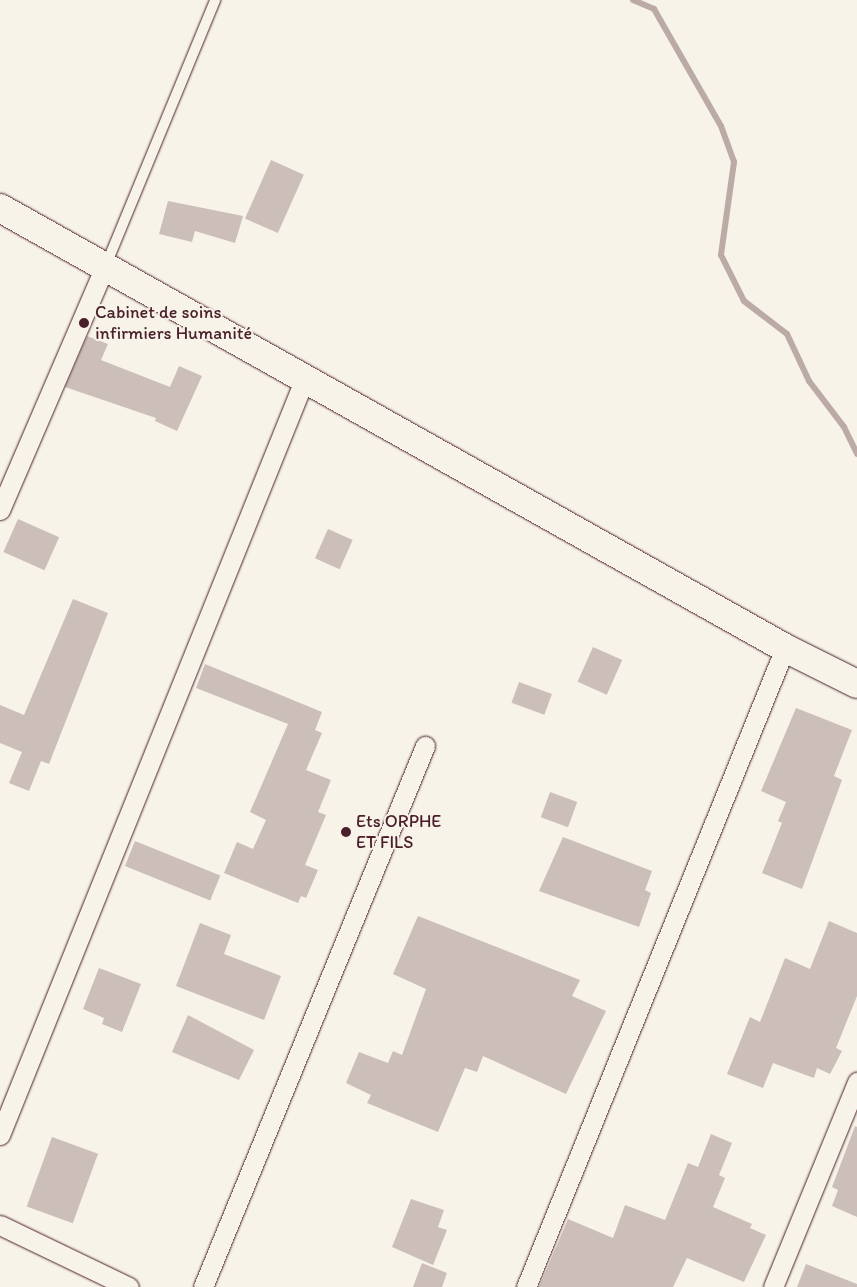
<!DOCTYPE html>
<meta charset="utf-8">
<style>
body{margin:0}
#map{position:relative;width:857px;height:1287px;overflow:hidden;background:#f7f3e8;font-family:Itim,sans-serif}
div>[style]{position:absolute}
.stream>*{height:6px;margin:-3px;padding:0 3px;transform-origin:3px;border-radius:3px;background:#bcaaa7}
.building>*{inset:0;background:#ccbfb9;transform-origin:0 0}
.roads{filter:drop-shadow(0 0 1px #4a1f2b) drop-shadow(0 0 1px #4a1f2b)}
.lane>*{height:10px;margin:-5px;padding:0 5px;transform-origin:5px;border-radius:5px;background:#f7f3e8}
.street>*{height:19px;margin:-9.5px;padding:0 9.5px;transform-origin:9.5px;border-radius:9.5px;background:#f7f3e8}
.secondary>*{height:28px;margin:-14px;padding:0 14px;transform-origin:14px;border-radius:14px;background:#f7f3e8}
.dots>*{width:14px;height:14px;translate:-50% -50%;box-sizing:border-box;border:2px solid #f7f3e8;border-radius:50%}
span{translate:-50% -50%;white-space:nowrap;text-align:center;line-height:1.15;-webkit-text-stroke:4px #f7f3e8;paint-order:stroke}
.poi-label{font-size:18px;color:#4a1f2b}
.left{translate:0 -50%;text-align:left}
</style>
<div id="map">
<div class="stream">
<i style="left:633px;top:0;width:23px;rotate:23deg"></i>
<i style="left:654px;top:9px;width:135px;rotate:60.2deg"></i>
<i style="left:721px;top:126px;width:38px;rotate:70deg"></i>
<i style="left:734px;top:162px;width:94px;rotate:98deg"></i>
<i style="left:721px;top:255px;width:51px;rotate:63.4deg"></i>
<i style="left:744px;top:301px;width:54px;rotate:37.5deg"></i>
<i style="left:787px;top:334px;width:52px;rotate:64.9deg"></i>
<i style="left:809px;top:381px;width:58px;rotate:52.7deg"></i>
<i style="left:844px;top:427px;width:30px;rotate:64deg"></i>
</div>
<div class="building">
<i style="left:271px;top:160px;width:36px;height:64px;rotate:24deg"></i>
<i style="clip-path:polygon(168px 201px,243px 216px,235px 243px,195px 231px,192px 242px,159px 234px)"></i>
<i style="clip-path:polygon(87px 336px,108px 344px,101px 360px,170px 387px,179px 366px,202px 376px,177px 431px,155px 421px,156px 418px,65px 387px)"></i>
<i style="left:18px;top:519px;width:45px;height:36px;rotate:24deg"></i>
<i style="left:328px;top:529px;width:27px;height:32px;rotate:24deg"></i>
<i style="clip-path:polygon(73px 599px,108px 613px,49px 764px,41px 761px,29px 791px,9px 783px,22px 752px,0 743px,0 705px,24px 715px)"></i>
<i style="left:593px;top:647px;width:32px;height:38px;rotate:24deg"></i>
<i style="clip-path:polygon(205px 664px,322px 712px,315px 730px,322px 733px,306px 770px,331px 780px,318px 812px,326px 815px,305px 865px,318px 870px,306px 898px,301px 896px,298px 903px,224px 873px,237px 842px,253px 849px,266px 820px,250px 812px,288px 724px,196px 688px)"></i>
<i style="left:519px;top:682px;width:35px;height:22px;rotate:20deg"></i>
<i style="clip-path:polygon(796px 708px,852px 730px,834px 776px,842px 780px,802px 889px,762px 873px,782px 823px,778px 821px,786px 802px,761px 791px)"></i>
<i style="left:550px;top:792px;width:29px;height:27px;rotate:20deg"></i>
<i style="clip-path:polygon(563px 837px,652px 871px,645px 890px,651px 893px,639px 927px,539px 891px)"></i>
<i style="left:135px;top:841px;width:92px;height:27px;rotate:22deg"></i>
<i style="clip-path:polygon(418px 916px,580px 980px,572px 996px,606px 1011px,566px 1094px,483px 1056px,477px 1072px,465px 1068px,438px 1132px,367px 1103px,371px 1095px,346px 1083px,359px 1052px,388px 1063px,393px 1051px,402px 1055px,426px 989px,393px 974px)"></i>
<i style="clip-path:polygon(829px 921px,857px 933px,857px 996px,836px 1048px,842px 1051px,830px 1074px,817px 1068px,814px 1078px,773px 1063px,763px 1088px,727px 1074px,750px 1017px,760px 1022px,785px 958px,810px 969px)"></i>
<i style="clip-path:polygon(200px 923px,231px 935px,224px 954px,281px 976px,264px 1020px,176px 986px)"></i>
<i style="clip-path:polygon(99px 968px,141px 984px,122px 1032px,102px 1024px,104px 1018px,83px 1009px)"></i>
<i style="clip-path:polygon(188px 1015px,254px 1050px,239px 1080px,172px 1052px)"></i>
<i style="clip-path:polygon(855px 1126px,857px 1127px,857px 1217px,832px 1206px,838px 1190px,832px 1187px)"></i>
<i style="clip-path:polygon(711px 1134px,732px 1143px,719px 1175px,725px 1178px,713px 1207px,752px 1224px,750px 1228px,766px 1235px,744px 1282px,687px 1258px,673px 1287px,539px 1287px,568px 1219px,613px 1238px,625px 1205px,665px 1220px,688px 1163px,698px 1167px)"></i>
<i style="left:52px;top:1137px;width:49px;height:74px;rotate:20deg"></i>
<i style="clip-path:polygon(411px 1199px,444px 1210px,438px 1227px,447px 1230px,433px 1265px,392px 1247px)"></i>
<i style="clip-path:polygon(422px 1263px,447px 1273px,442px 1287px,413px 1287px)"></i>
<i style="clip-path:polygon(806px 1264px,857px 1284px,857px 1287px,797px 1287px)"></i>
</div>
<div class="roads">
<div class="lane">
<i style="left:106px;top:265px;width:287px;rotate:-67.6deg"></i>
</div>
<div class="street">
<i style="left:0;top:510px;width:262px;rotate:-66.7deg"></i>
<i style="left:0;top:1135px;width:816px;rotate:-68.06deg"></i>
<i style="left:0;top:1225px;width:143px;rotate:25.7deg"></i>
<i style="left:203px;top:1287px;width:585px;rotate:-67.69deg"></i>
<i style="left:526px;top:1287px;width:689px;rotate:-67.94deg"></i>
<i style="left:773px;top:1287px;width:222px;rotate:-67.7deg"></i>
</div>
<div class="secondary">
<i style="left:0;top:208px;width:900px;rotate:29.27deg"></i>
<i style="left:785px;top:648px;width:80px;rotate:26.6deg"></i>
</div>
</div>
<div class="dots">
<i style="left:84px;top:323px;background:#4a1f2b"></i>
<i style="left:346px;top:832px;background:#4a1f2b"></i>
</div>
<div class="poi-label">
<span class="left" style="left:95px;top:323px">Cabinet de soins<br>infirmiers Humanité</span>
<span class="left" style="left:356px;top:832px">Ets ORPHE<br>ET FILS</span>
</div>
</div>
